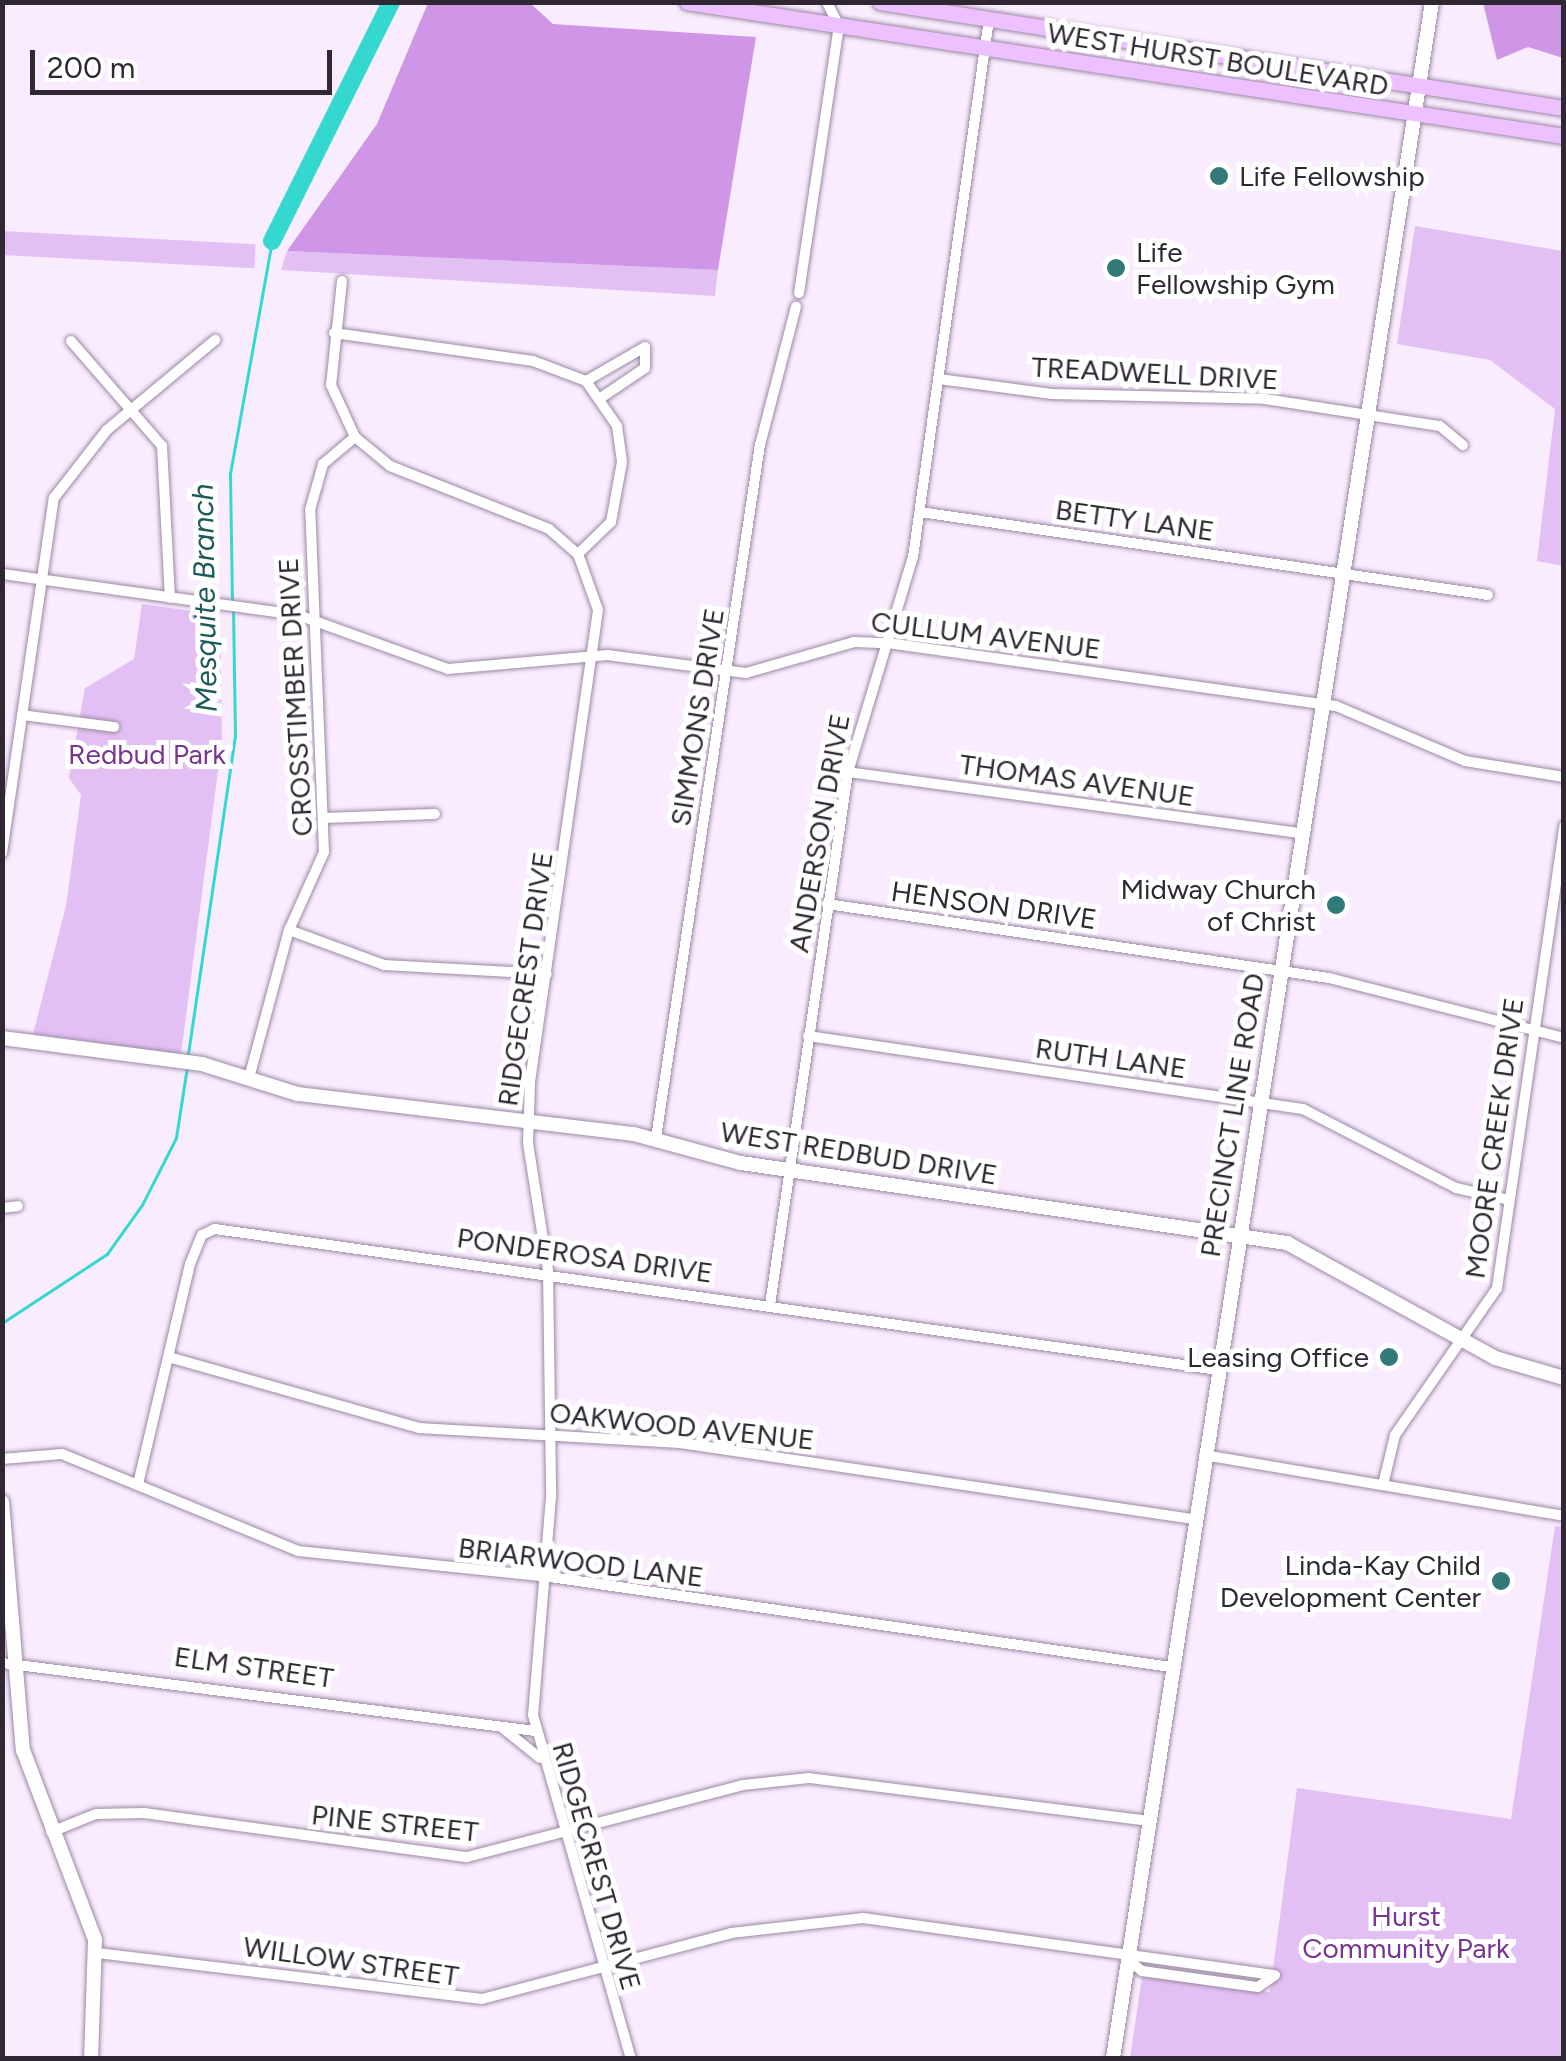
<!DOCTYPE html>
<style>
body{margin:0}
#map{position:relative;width:1566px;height:2061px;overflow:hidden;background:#f9ecfe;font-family:Figtree,sans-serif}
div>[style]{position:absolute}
.green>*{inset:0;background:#e3c0f3;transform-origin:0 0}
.forest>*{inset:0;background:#cf96e7}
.stream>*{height:2.5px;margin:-1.25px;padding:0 1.25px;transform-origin:1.25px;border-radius:1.25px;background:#35d8d1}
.river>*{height:18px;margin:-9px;padding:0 9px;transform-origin:9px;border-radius:9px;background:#35d8d1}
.roads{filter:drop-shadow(0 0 2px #9b88a3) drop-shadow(0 0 2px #9b88a3)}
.street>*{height:10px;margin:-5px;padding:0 5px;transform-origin:5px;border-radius:5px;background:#fff}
.secondary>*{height:14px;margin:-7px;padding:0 7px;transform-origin:7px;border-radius:7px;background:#fff}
.primary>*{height:15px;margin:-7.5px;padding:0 7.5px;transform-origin:7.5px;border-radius:7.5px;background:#edc1ff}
.dots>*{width:28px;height:28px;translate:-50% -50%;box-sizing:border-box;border:5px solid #fff;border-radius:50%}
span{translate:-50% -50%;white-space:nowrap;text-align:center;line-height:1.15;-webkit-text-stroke:10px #fff;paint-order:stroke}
.street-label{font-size:28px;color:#2f2732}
.poi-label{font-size:28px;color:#2f2732}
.left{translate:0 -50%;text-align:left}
.right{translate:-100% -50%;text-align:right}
.park-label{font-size:28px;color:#783492}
.water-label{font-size:30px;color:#1c5b59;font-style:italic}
.frame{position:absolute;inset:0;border:5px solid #2f2732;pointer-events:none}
.scale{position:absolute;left:30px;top:50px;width:302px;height:45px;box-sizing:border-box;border:5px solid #2f2732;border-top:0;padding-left:12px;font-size:30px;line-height:35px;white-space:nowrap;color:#2f2732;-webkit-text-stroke:8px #fff;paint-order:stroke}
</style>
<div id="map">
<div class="green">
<i style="clip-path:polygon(1415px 226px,1563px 251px,1563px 566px,1537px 561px,1555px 409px,1490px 360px,1397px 344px)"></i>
<i style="left:3px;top:231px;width:253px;height:24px;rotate:3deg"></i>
<i style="clip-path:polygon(287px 251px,718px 270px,715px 296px,281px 270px)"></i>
<i style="clip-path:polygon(142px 604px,220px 615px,222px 740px,181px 1054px,33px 1034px,66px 906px,81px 795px,69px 778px,85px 688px,134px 659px)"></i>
<i style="clip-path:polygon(1555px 1526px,1563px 1527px,1563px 2058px,1130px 2058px,1142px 1977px,1270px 1992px,1297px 1788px,1511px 1819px)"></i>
</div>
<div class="forest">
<i style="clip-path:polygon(428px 3px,530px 3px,553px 24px,756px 37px,718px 270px,287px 251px,377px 124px)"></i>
<i style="clip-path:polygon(1483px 3px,1563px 3px,1563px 58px,1528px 47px,1497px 60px)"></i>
</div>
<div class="stream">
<i style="left:232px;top:602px;width:128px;rotate:-90.9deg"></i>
<i style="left:230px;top:474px;width:237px;rotate:-79.8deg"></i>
<i style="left:188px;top:1054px;width:321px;rotate:-81.6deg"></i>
<i style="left:235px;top:736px;width:126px;rotate:-90.9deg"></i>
<i style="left:2px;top:1323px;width:126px;rotate:-33.3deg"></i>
<i style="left:107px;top:1254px;width:60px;rotate:-54.5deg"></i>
<i style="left:142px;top:1205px;width:75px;rotate:-63.1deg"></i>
<i style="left:176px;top:1138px;width:72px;rotate:-81.2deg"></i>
</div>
<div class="river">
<i style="left:272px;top:241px;width:267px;rotate:-63.5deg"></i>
</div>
<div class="roads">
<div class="street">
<i style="left:342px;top:281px;width:105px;rotate:96deg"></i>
<i style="left:331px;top:385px;width:57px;rotate:65.2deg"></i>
<i style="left:355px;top:437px;width:45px;rotate:39.6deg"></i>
<i style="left:390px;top:466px;width:171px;rotate:21.6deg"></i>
<i style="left:549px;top:529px;width:38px;rotate:41deg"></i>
<i style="left:578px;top:554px;width:59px;rotate:70.3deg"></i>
<i style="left:598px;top:610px;width:478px;rotate:98.2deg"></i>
<i style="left:530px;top:1083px;width:60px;rotate:91.9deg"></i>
<i style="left:528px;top:1143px;width:129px;rotate:81.1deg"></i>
<i style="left:548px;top:1270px;width:227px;rotate:89.2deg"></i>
<i style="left:551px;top:1497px;width:219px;rotate:94.7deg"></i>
<i style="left:533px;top:1715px;width:357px;rotate:74.1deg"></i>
<i style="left:799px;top:293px;width:270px;rotate:-81.5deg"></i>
<i style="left:839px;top:26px;width:27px;rotate:-117deg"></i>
<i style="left:334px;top:333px;width:201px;rotate:8deg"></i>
<i style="left:533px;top:361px;width:57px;rotate:20.7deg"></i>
<i style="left:586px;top:381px;width:55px;rotate:55.4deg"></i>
<i style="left:617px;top:426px;width:36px;rotate:82deg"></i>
<i style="left:622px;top:462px;width:61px;rotate:100.4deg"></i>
<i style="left:611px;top:522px;width:46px;rotate:135.9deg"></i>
<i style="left:71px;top:341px;width:139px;rotate:49.1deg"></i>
<i style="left:162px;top:446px;width:152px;rotate:87deg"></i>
<i style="left:939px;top:379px;width:114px;rotate:7.6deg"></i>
<i style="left:1052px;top:394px;width:213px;rotate:1.3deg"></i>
<i style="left:1265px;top:399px;width:177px;rotate:8.8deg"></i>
<i style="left:1440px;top:426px;width:30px;rotate:40deg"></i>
<i style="left:586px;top:381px;width:68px;rotate:-30deg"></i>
<i style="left:645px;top:347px;width:21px;rotate:90deg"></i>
<i style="left:645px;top:368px;width:52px;rotate:146deg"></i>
<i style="left:920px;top:512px;width:574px;rotate:8.31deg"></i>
<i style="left:2px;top:574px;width:299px;rotate:7.9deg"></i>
<i style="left:298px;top:615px;width:159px;rotate:19.8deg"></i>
<i style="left:448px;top:669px;width:160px;rotate:-5deg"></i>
<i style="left:607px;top:655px;width:140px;rotate:7.4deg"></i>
<i style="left:746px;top:673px;width:112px;rotate:-16deg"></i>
<i style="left:854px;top:642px;width:33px;rotate:2deg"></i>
<i style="left:887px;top:643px;width:453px;rotate:8deg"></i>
<i style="left:1336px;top:706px;width:140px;rotate:23.1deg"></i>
<i style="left:1465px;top:761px;width:100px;rotate:9.2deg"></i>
<i style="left:22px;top:715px;width:93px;rotate:7.4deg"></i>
<i style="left:848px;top:772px;width:456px;rotate:7.7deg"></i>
<i style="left:324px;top:818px;width:111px;rotate:-2.1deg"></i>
<i style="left:2px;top:853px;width:359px;rotate:-81.7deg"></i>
<i style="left:54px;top:498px;width:86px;rotate:-52.1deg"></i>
<i style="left:107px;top:430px;width:141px;rotate:-39.8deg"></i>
<i style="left:827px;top:904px;width:507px;rotate:8.39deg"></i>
<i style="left:1329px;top:978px;width:243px;rotate:14.3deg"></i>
<i style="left:289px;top:930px;width:101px;rotate:20.2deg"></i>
<i style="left:384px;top:965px;width:163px;rotate:3.2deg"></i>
<i style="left:808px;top:1036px;width:500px;rotate:8.39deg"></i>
<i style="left:1303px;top:1109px;width:172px;rotate:27.3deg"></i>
<i style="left:1456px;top:1188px;width:54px;rotate:12.8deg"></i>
<i style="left:249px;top:1078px;width:153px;rotate:-74.9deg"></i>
<i style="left:289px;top:930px;width:85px;rotate:-65.8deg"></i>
<i style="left:324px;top:852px;width:342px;rotate:-92.3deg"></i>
<i style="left:310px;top:510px;width:48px;rotate:-74.2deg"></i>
<i style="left:323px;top:464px;width:42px;rotate:-40.2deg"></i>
<i style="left:656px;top:1138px;width:701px;rotate:-81.47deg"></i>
<i style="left:760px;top:445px;width:143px;rotate:-75.4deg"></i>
<i style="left:2px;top:1208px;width:16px;rotate:-7deg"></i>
<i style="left:770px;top:1305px;width:539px;rotate:-81.67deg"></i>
<i style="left:848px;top:772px;width:225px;rotate:-73.2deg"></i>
<i style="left:913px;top:557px;width:543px;rotate:-81.96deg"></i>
<i style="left:172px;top:1358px;width:257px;rotate:15.8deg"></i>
<i style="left:419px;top:1428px;width:261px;rotate:3.3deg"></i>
<i style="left:680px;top:1443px;width:519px;rotate:8.43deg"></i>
<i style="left:1204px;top:1455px;width:365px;rotate:9.6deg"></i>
<i style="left:2px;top:1459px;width:60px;rotate:-4.8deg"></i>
<i style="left:62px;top:1454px;width:255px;rotate:22.3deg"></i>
<i style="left:298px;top:1551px;width:253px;rotate:5.9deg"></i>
<i style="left:550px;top:1577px;width:627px;rotate:8.25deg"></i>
<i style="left:138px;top:1484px;width:226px;rotate:-76.7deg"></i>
<i style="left:190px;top:1264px;width:31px;rotate:-68deg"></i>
<i style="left:202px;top:1235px;width:14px;rotate:-25deg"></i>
<i style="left:215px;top:1229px;width:1013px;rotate:8deg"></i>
<i style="left:1383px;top:1485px;width:51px;rotate:-76.5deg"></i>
<i style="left:1395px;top:1435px;width:179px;rotate:-55.2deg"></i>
<i style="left:1497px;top:1288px;width:467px;rotate:-81.7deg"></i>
<i style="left:2px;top:1663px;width:537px;rotate:7.27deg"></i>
<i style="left:504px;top:1729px;width:46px;rotate:38.9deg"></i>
<i style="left:51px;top:1832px;width:48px;rotate:-21.8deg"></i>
<i style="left:96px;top:1814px;width:48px;rotate:-1.2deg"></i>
<i style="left:144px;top:1813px;width:326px;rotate:7.8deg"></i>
<i style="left:467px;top:1857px;width:285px;rotate:-14.6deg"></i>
<i style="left:743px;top:1785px;width:66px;rotate:-6.1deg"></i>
<i style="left:809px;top:1778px;width:342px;rotate:7.2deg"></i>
<i style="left:97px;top:1953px;width:388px;rotate:6.8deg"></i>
<i style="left:482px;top:1999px;width:258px;rotate:-14.8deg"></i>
<i style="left:731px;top:1933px;width:133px;rotate:-6.5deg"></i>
<i style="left:863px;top:1918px;width:416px;rotate:7.9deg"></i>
<i style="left:1128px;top:1959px;width:18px;rotate:41deg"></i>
<i style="left:1142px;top:1971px;width:117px;rotate:7.9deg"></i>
<i style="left:1258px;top:1987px;width:19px;rotate:-35deg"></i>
</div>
<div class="secondary">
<i style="left:2px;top:1038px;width:202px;rotate:7.4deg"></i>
<i style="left:202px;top:1064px;width:101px;rotate:17.4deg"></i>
<i style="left:298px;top:1094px;width:338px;rotate:6.8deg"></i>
<i style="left:634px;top:1134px;width:111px;rotate:15.2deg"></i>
<i style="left:741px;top:1163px;width:552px;rotate:8.34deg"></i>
<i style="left:1287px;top:1243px;width:238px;rotate:28.9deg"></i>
<i style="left:1495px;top:1358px;width:72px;rotate:16.2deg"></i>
<i style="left:2px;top:1502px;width:249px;rotate:85.2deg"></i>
<i style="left:23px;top:1750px;width:203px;rotate:69.2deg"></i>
<i style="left:95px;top:1940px;width:118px;rotate:91.9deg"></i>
<i style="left:1113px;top:2058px;width:2081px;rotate:-81.18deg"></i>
</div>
<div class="primary">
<i style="left:687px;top:2px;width:887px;rotate:8.69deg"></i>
<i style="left:880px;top:2px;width:692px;rotate:8.81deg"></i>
</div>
</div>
<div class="dots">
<i style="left:1219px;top:176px;background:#317a77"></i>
<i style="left:1116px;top:268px;background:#317a77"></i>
<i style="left:1336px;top:905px;background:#317a77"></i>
<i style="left:1389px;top:1357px;background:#317a77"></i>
<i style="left:1501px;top:1581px;background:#317a77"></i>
</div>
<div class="street-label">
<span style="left:1218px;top:59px;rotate:9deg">WEST HURST BOULEVARD</span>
<span style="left:1155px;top:373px;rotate:3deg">TREADWELL DRIVE</span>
<span style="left:1135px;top:520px;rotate:8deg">BETTY LANE</span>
<span style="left:986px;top:635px;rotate:7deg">CULLUM AVENUE</span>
<span style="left:295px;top:697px;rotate:-93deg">CROSSTIMBER DRIVE</span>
<span style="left:697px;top:717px;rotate:-81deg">SIMMONS DRIVE</span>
<span style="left:1077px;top:780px;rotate:8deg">THOMAS AVENUE</span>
<span style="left:819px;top:833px;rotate:-80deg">ANDERSON DRIVE</span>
<span style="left:994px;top:905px;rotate:8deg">HENSON DRIVE</span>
<span style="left:525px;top:979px;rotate:-82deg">RIDGECREST DRIVE</span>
<span style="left:1111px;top:1058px;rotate:8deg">RUTH LANE</span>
<span style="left:1232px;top:1115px;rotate:-81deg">PRECINCT LINE ROAD</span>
<span style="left:1494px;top:1138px;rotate:-82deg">MOORE CREEK DRIVE</span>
<span style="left:859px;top:1153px;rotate:9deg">WEST REDBUD DRIVE</span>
<span style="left:585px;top:1255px;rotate:8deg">PONDEROSA DRIVE</span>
<span style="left:682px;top:1426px;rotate:6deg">OAKWOOD AVENUE</span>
<span style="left:581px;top:1562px;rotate:7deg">BRIARWOOD LANE</span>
<span style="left:254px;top:1667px;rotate:8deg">ELM STREET</span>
<span style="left:395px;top:1823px;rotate:6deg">PINE STREET</span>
<span style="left:597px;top:1866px;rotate:74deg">RIDGECREST DRIVE</span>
<span style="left:351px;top:1961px;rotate:8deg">WILLOW STREET</span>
</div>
<div class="poi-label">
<span class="left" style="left:1239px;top:176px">Life Fellowship</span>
<span class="left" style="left:1136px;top:268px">Life<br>Fellowship Gym</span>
<span class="right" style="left:1316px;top:905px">Midway Church<br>of Christ</span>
<span class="right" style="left:1369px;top:1357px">Leasing Office</span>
<span class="right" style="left:1481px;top:1581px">Linda-Kay Child<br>Development Center</span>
</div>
<div class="park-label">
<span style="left:147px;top:754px">Redbud Park</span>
<span style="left:1406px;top:1932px">Hurst<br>Community Park</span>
</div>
<div class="water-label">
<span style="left:205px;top:598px;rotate:-91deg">Mesquite Branch</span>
</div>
<div class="frame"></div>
<div class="scale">200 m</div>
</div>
